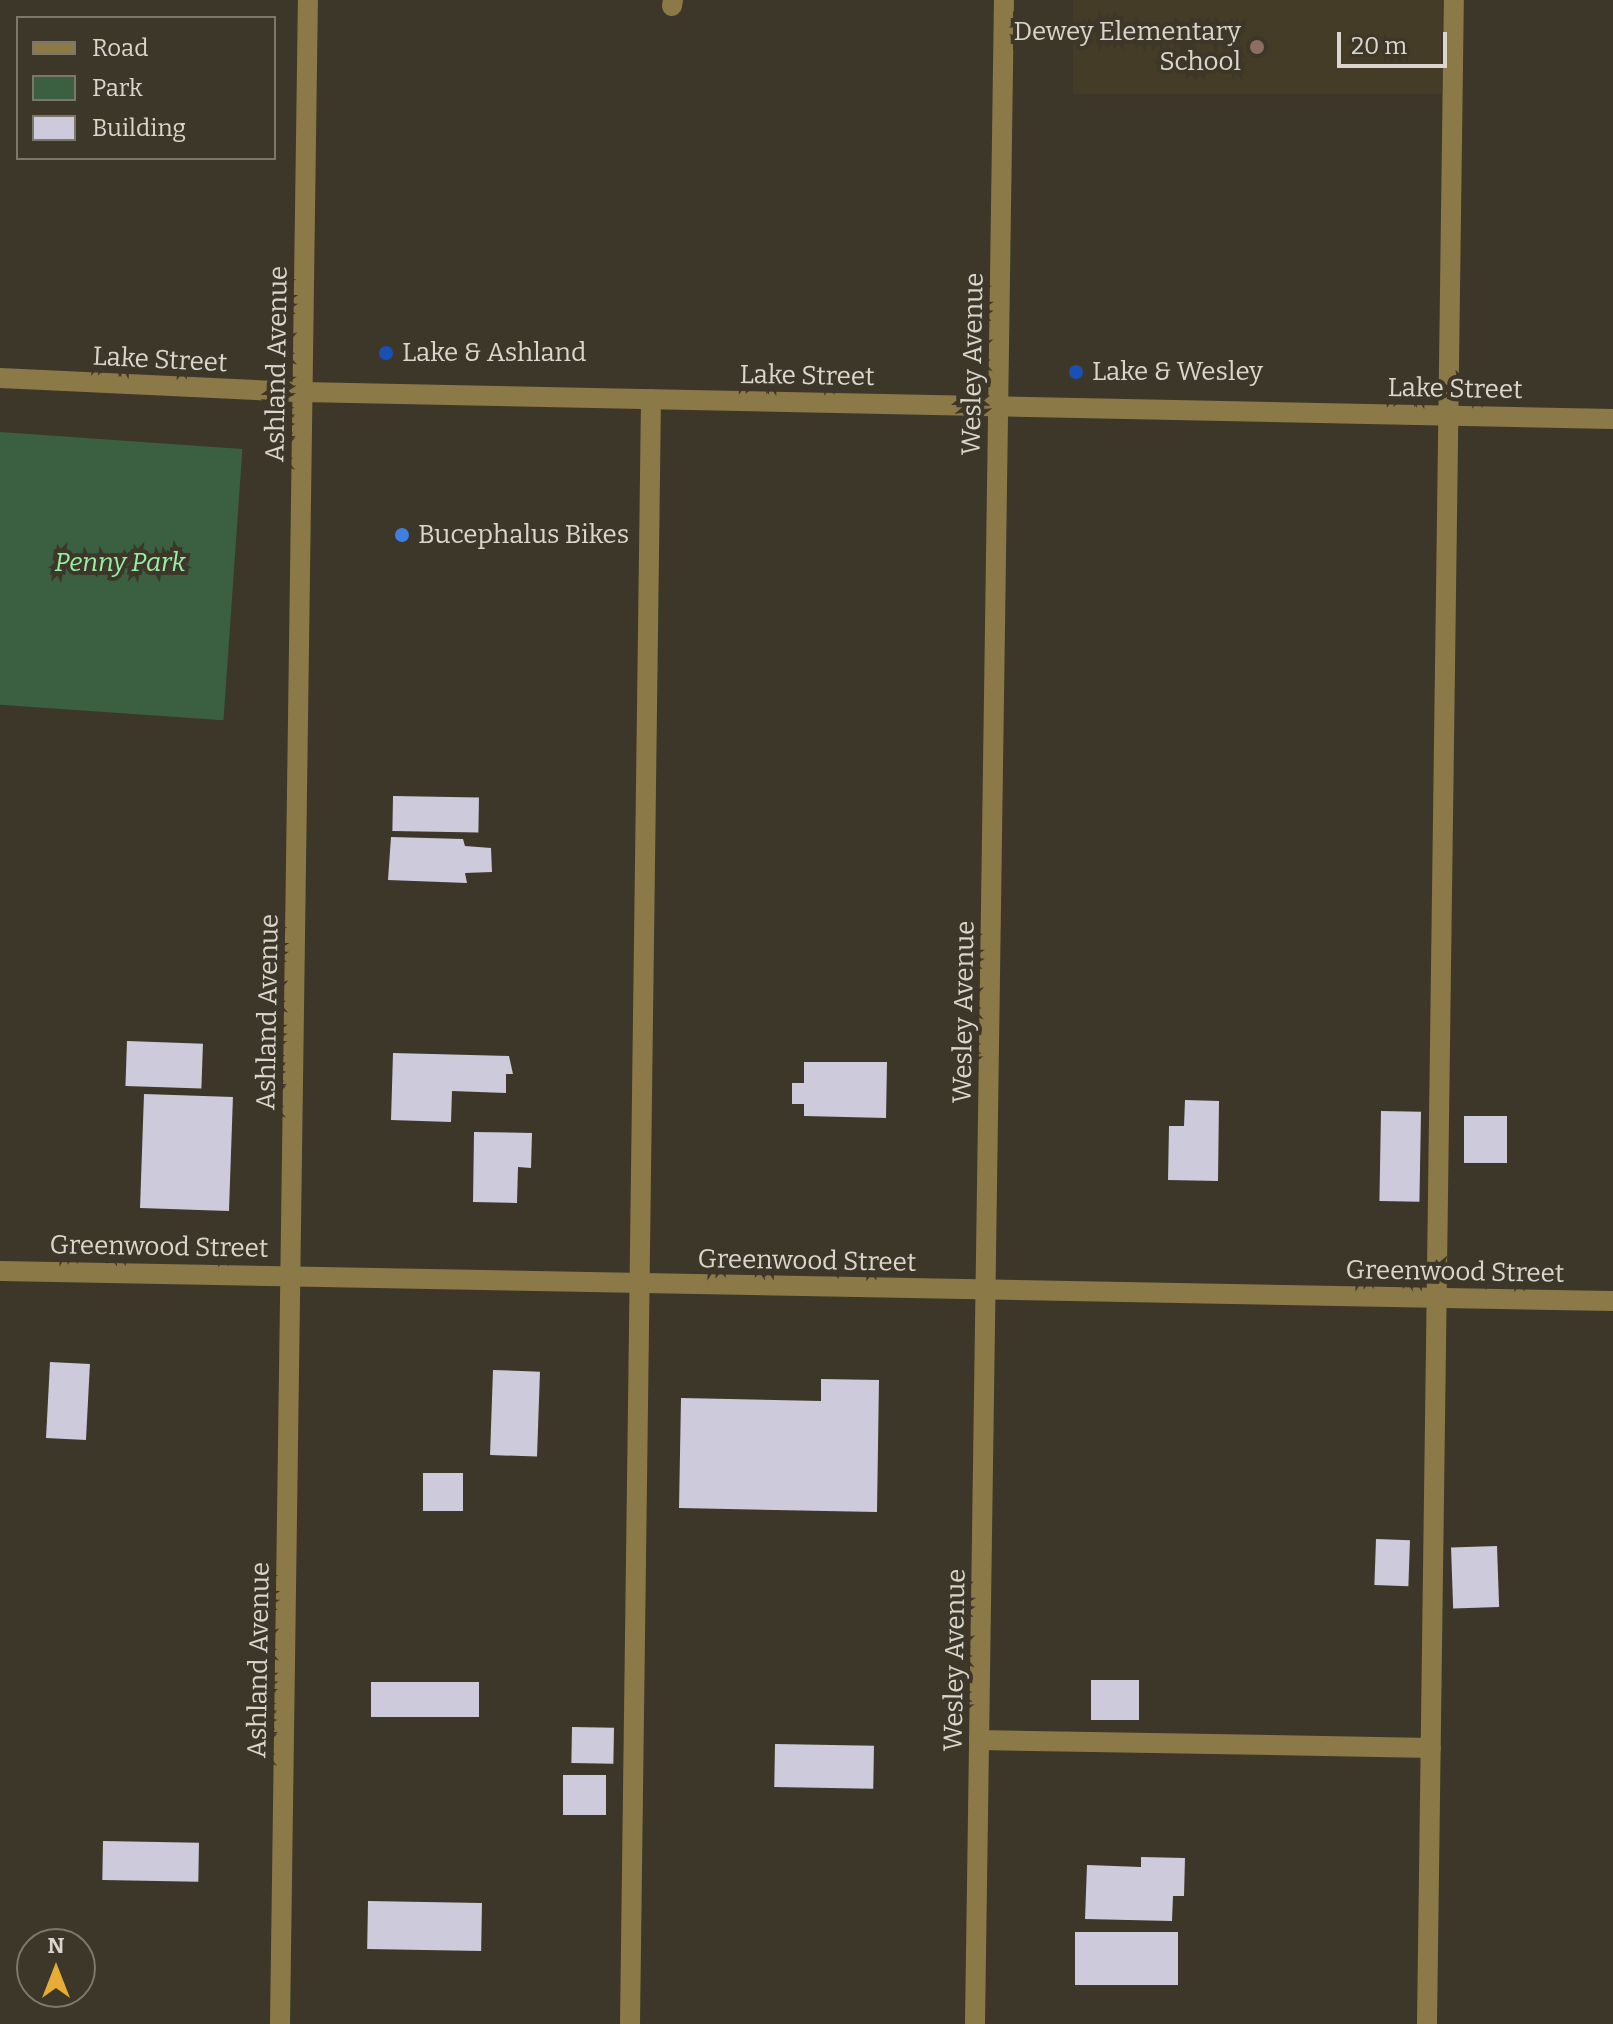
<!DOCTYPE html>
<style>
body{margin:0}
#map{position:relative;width:1613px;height:2024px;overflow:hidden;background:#3d3729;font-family:Bitter,serif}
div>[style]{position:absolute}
.built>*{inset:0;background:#453c27;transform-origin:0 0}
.green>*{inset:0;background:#3a6041;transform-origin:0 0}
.building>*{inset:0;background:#cdcadc;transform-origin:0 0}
.minor>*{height:20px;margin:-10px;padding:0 10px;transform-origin:10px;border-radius:10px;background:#8b7a47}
.dots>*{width:22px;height:22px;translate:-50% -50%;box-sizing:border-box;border:4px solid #3d3729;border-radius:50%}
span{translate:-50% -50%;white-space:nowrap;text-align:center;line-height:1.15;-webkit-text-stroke:8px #3d3729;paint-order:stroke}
.poi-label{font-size:26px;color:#dad6cd}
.right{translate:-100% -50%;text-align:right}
.left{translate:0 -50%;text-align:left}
.street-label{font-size:26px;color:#dad6cd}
.park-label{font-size:26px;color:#97efa6;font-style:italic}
.legend{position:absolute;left:16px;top:16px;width:260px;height:144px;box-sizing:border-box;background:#3d3729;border:2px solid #7c776b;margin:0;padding:10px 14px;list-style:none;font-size:24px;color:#dad6cd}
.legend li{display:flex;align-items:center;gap:16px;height:40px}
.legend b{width:40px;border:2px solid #7c776b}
.north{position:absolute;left:16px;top:1928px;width:80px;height:80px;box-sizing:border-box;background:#3d3729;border:2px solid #7c776b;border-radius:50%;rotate:0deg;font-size:22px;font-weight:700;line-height:32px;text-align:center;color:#dad6cd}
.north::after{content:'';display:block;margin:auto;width:28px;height:36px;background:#e6ac36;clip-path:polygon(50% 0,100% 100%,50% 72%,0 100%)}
.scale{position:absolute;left:1337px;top:32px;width:110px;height:36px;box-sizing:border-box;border:4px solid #dad6cd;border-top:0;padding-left:10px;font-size:24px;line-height:28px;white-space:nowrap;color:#dad6cd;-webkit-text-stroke:6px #3d3729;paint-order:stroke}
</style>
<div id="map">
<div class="built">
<i style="left:1073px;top:0;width:369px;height:94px"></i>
</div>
<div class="green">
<i style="left:0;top:432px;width:243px;height:272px;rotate:4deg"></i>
</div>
<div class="building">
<i style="left:393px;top:796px;width:86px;height:35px;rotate:1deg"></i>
<i style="clip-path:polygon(391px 837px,463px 839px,465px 846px,491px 848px,492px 872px,465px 873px,467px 883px,388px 880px)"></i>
<i style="left:127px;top:1041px;width:76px;height:45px;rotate:2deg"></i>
<i style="clip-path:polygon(393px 1053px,509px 1056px,513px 1074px,506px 1074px,506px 1093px,452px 1091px,451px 1122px,391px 1120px)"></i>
<i style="clip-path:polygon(804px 1062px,887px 1062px,886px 1118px,804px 1116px,804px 1104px,792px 1104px,792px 1083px,804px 1083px)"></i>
<i style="left:144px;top:1094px;width:89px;height:114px;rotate:2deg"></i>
<i style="clip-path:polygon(1185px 1100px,1219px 1101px,1218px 1181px,1168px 1180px,1169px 1126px,1184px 1126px)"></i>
<i style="left:1381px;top:1111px;width:40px;height:90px;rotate:1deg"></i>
<i style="left:1464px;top:1116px;width:43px;height:47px"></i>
<i style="clip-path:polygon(474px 1132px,532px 1133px,531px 1168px,518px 1167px,517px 1203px,473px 1202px)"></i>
<i style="left:50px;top:1362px;width:40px;height:76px;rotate:3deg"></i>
<i style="left:493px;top:1370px;width:47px;height:85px;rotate:2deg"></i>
<i style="clip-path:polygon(821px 1379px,879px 1380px,877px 1512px,679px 1508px,681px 1398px,821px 1401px)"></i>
<i style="left:423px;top:1473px;width:40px;height:38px"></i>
<i style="left:1376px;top:1539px;width:34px;height:46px;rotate:2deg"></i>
<i style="left:1497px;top:1546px;width:61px;height:46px;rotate:88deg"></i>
<i style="left:1091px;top:1680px;width:48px;height:40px"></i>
<i style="left:371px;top:1682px;width:108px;height:35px"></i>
<i style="left:572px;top:1727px;width:42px;height:36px;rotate:1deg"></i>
<i style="left:775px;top:1744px;width:99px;height:43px;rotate:1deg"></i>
<i style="left:563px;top:1775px;width:43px;height:40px"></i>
<i style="left:103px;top:1841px;width:96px;height:39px;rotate:1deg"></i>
<i style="clip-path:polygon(1141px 1857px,1185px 1858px,1184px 1896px,1173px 1896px,1172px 1921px,1085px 1919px,1087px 1865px,1141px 1867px)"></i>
<i style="left:368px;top:1901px;width:114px;height:48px;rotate:1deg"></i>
<i style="left:1075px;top:1932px;width:103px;height:53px"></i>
</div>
<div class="minor">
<i style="left:672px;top:6px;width:6px;rotate:-81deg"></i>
<i style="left:0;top:378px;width:302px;rotate:2.7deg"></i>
<i style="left:302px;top:392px;width:1311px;rotate:1.18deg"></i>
<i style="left:0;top:1271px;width:1613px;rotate:1.07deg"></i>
<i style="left:979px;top:1740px;width:452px;rotate:1deg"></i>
<i style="left:280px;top:2024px;width:2024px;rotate:-89.21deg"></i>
<i style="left:630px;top:2024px;width:1625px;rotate:-89.26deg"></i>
<i style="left:975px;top:2024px;width:2024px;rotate:-89.18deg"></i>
<i style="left:1427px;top:2024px;width:2024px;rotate:-89.24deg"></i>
</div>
<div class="dots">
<i style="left:1257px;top:47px;background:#8d6e63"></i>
<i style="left:386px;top:353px;background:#1a4fb4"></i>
<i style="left:1076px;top:372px;background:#1a4fb4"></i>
<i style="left:402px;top:535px;background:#3f7fe0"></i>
</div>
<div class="poi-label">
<span class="right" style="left:1241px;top:47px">Dewey Elementary<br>School</span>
<span class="left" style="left:402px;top:353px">Lake &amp; Ashland</span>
<span class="left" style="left:1092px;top:372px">Lake &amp; Wesley</span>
<span class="left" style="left:418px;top:535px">Bucephalus Bikes</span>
</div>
<div class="street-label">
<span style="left:160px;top:360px;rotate:3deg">Lake Street</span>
<span style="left:277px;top:364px;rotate:-89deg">Ashland Avenue</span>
<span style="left:973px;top:364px;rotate:-89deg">Wesley Avenue</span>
<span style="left:807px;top:376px;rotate:1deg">Lake Street</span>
<span style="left:1455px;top:389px;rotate:1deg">Lake Street</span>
<span style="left:268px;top:1012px;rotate:-89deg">Ashland Avenue</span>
<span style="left:964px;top:1012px;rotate:-89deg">Wesley Avenue</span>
<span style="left:159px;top:1247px;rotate:1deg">Greenwood Street</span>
<span style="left:807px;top:1261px;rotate:1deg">Greenwood Street</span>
<span style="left:1455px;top:1272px;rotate:1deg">Greenwood Street</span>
<span style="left:259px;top:1660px;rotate:-89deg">Ashland Avenue</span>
<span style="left:955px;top:1660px;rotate:-89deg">Wesley Avenue</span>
</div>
<div class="park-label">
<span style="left:120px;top:563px">Penny Park</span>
</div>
<ul class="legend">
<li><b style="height:10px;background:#8b7a47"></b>Road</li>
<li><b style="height:22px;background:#3a6041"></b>Park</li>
<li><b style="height:22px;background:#cdcadc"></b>Building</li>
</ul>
<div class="north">N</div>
<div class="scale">20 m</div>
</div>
